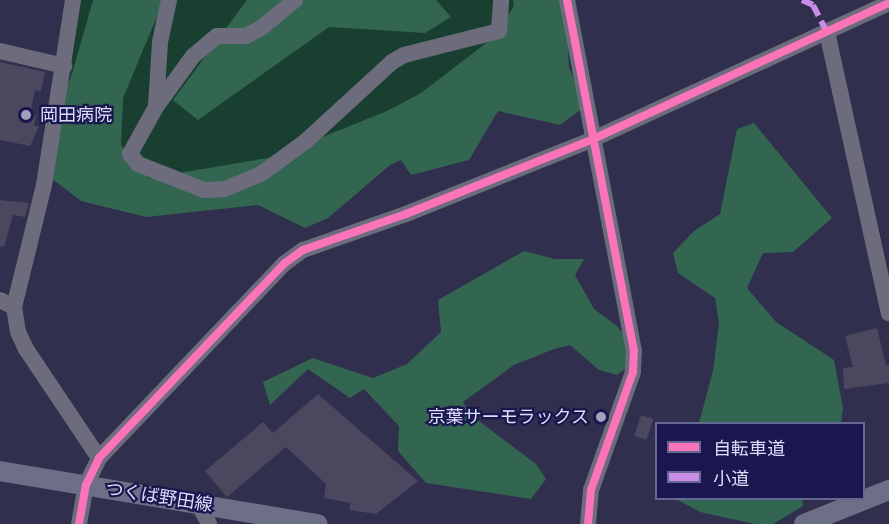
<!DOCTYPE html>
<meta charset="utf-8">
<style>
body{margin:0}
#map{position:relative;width:889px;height:524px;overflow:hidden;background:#302f4e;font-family:"Nunito Sans","Noto Sans JP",sans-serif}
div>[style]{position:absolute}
.green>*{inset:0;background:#193f30}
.forest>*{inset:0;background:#336650}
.building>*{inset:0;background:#4b475e;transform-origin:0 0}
.minor>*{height:16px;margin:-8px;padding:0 8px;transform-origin:8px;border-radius:8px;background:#6c6c7d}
.major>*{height:20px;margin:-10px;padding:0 10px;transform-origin:10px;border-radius:10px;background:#6d6f86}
.quiet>*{height:6px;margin-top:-3px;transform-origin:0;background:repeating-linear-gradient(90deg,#ca8be6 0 12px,transparent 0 18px)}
.cycleway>*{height:8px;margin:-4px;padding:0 4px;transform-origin:4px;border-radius:4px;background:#fb73b8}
.dots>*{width:16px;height:16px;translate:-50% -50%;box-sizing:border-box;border:3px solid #1a174f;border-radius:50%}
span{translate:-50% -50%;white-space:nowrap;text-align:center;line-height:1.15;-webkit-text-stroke:4.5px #1a174f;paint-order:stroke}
.poi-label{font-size:18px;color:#dbdffc}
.left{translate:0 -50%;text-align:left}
.right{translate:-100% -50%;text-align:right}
.street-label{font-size:18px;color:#dbdffc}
.legend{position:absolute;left:655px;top:422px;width:210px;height:78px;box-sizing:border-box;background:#1a174f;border:2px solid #676794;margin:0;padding:8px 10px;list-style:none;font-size:18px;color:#dbdffc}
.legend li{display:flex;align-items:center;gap:12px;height:30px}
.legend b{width:30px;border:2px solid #676794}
</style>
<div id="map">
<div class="green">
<i style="clip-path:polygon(77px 0,557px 0,567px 54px,213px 197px,82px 170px,116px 95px,67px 76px)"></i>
</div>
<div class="forest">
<i style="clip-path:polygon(93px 0,164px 0,123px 98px,121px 145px,149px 178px,273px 157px,387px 111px,421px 93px,494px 37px,514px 6px,513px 0,565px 0,569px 68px,587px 105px,560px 125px,498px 111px,469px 160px,411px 175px,401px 160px,390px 165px,328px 218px,305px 228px,258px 205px,146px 217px,81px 201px,51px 178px,41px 150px,72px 74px)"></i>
<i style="clip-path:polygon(247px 0,436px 0,451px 17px,425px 33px,329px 27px,198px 120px,173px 100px)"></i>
<i style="clip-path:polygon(754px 123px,832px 218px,793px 252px,763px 253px,747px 288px,776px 322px,834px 360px,843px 408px,841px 423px,699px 423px,713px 371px,719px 323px,715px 298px,678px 273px,673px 253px,694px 231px,720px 214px,737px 129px)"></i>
<i style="clip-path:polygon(524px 251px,555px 259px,584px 259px,575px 275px,594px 309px,617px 326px,641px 357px,617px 375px,599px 370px,570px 345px,554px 349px,514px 365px,463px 402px,471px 415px,536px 464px,546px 479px,531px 499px,426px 483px,398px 451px,399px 426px,364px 389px,350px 398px,308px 369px,270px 405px,263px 382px,313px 358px,373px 378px,407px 364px,441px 332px,438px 300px)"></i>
<i style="clip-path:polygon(676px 499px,802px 499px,803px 506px,773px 524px,755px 524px,700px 512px)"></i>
</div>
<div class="building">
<i style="clip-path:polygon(0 62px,45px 72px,41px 91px,35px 90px,30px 115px,36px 116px,34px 126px,39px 126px,30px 146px,0 140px)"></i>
<i style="clip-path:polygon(0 200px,29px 203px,25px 217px,13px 215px,4px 247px,0 246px)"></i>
<i style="clip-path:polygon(877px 328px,886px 365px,889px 365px,889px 383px,844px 389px,843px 368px,853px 367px,845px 336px)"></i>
<i style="clip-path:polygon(318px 394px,418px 481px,376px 514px,349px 510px,351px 503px,324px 498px,326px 484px,286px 447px,227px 497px,205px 471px,263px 422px,273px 433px)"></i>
<i style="left:641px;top:415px;width:13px;height:22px;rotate:18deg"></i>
</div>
<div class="minor">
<i style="left:73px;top:0;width:187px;rotate:98.9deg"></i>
<i style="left:44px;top:185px;width:126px;rotate:103.8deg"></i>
<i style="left:14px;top:307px;width:25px;rotate:81deg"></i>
<i style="left:18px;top:332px;width:19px;rotate:65deg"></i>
<i style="left:26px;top:349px;width:131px;rotate:56.2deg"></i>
<i style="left:295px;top:0;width:44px;rotate:140.5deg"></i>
<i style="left:261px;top:28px;width:17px;rotate:152deg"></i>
<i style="left:246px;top:36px;width:29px;rotate:180deg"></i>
<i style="left:217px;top:36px;width:31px;rotate:140deg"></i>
<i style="left:193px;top:56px;width:63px;rotate:126deg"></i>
<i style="left:156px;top:107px;width:54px;rotate:119deg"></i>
<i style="left:130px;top:154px;width:13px;rotate:51deg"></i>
<i style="left:138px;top:164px;width:71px;rotate:21.5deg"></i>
<i style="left:204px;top:190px;width:21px;rotate:-3deg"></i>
<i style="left:225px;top:189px;width:39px;rotate:-23deg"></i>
<i style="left:261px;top:174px;width:56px;rotate:-36.3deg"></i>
<i style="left:306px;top:141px;width:117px;rotate:-42.6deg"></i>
<i style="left:392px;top:62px;width:14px;rotate:-30deg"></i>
<i style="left:404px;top:55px;width:98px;rotate:-14.2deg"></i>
<i style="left:499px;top:31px;width:31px;rotate:-86deg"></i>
<i style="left:567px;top:0;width:356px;rotate:79.2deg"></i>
<i style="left:634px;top:350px;width:22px;rotate:93deg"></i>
<i style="left:633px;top:372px;width:125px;rotate:109.6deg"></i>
<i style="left:591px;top:490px;width:34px;rotate:95deg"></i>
<i style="left:827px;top:32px;width:288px;rotate:77.6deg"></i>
<i style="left:0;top:51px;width:66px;rotate:13.2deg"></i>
<i style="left:156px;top:106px;width:64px;rotate:-86.4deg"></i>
<i style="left:160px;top:42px;width:43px;rotate:-77.9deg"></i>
<i style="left:0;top:300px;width:16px;rotate:27deg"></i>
<i style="left:197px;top:502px;width:25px;rotate:61deg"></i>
<i style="left:79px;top:524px;width:40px;rotate:-80deg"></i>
<i style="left:86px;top:485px;width:30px;rotate:-64deg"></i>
<i style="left:99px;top:458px;width:269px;rotate:-46.4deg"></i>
<i style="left:285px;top:263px;width:22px;rotate:-36deg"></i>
<i style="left:303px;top:250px;width:109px;rotate:-19.3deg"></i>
<i style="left:406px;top:214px;width:199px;rotate:-21.8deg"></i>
<i style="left:591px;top:140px;width:328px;rotate:-24.7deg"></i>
</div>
<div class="major">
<i style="left:0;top:471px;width:322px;rotate:9.5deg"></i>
<i style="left:804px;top:524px;width:92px;rotate:-21.8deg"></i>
</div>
<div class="quiet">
<i style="left:802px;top:0;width:12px;rotate:24deg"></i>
<i style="left:813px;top:5px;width:30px;rotate:63deg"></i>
</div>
<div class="cycleway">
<i style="left:567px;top:0;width:356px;rotate:79.2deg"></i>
<i style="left:634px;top:350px;width:22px;rotate:93deg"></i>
<i style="left:633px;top:372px;width:125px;rotate:109.6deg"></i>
<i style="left:591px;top:490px;width:34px;rotate:95deg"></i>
<i style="left:79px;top:524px;width:40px;rotate:-80deg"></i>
<i style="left:86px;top:485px;width:30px;rotate:-64deg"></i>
<i style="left:99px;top:458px;width:269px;rotate:-46.4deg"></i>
<i style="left:285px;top:263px;width:22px;rotate:-36deg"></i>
<i style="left:303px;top:250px;width:109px;rotate:-19.3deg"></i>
<i style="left:406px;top:214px;width:199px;rotate:-21.8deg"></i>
<i style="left:591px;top:140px;width:328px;rotate:-24.7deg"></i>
</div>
<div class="dots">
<i style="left:26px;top:115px;background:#9fa1bf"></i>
<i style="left:601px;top:417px;background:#9fa1bf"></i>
</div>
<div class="poi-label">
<span class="left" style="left:40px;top:115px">岡田病院</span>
<span class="right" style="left:589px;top:417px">京葉サーモラックス</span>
</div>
<div class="street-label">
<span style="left:159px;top:497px;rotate:9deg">つくば野田線</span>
</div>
<ul class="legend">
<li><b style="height:8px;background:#fb73b8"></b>自転車道</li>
<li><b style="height:8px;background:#ca8be6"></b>小道</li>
</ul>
</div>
